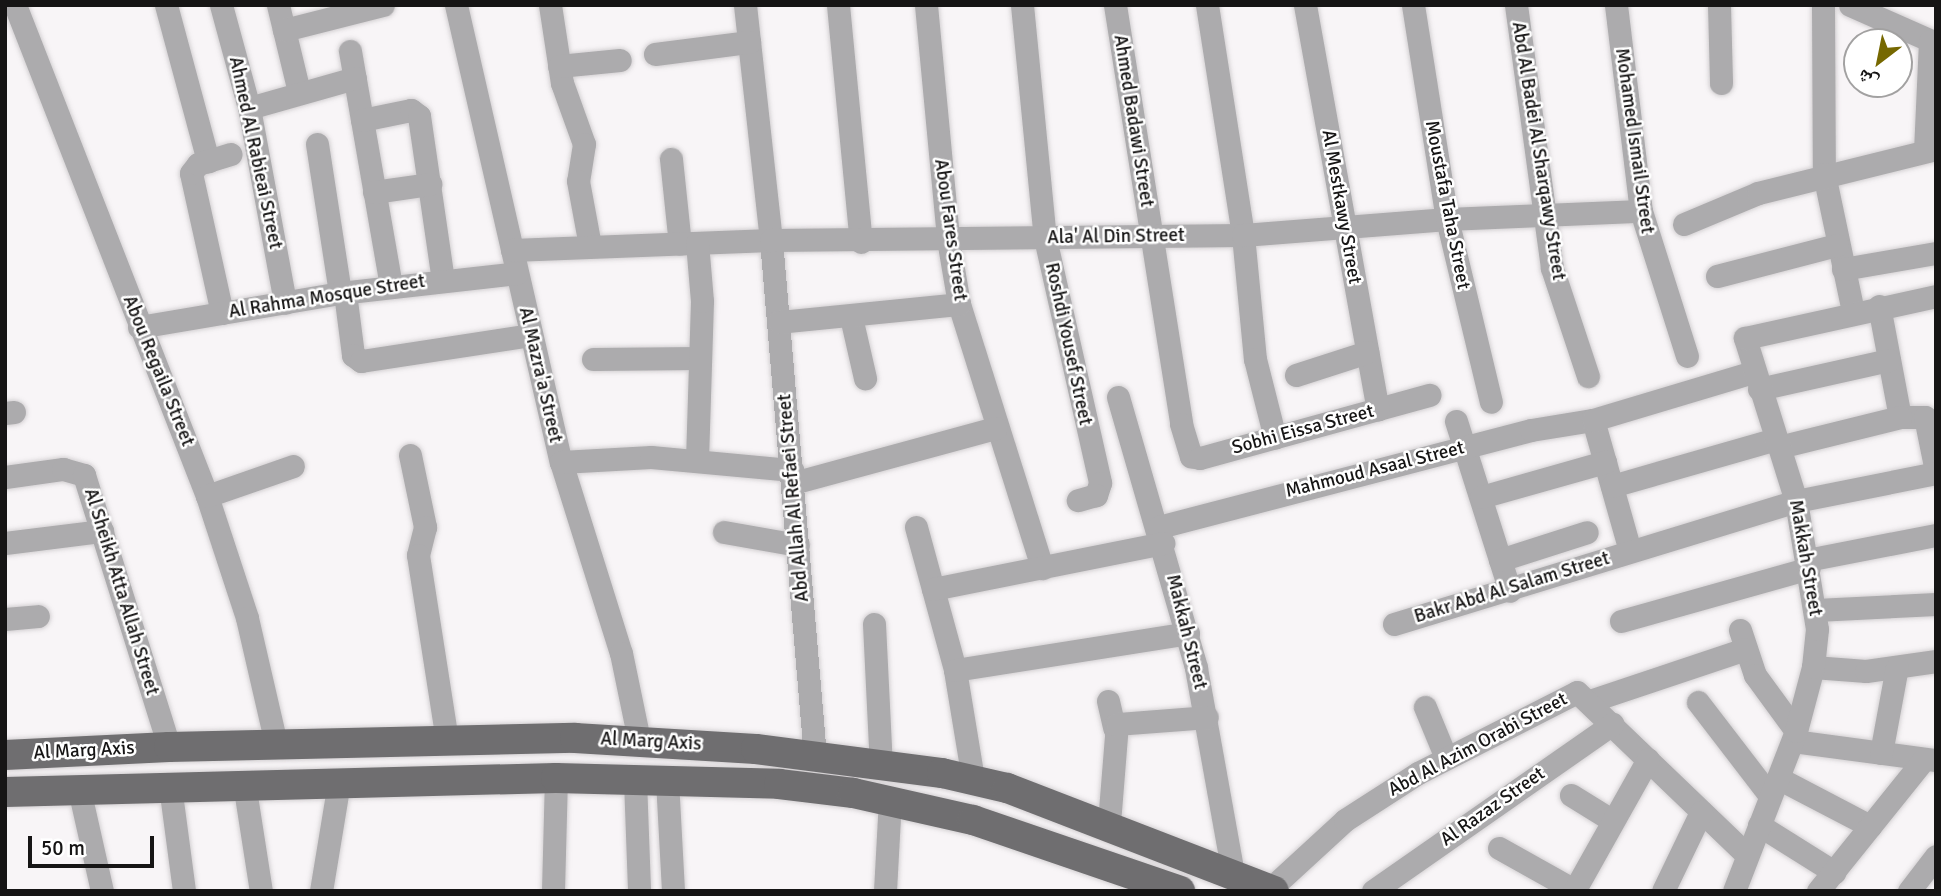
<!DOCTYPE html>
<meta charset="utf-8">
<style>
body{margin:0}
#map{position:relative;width:1941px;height:896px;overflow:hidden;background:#f8f5f7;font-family:Signika,"Noto Naskh Arabic",sans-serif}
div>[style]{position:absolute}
.roads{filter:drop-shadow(0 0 2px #d4d1d3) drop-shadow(0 0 2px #d4d1d3)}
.minor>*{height:23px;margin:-11.5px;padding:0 11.5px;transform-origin:11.5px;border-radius:11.5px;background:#acabad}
.major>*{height:30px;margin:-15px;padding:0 15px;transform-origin:15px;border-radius:15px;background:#6f6e70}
span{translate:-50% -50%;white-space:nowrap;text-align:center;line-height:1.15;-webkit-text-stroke:5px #fff;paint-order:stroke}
.street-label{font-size:19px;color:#161515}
.frame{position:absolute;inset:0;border:7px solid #161515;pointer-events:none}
.north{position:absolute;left:1843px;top:28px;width:70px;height:70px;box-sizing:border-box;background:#fff;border:2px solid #a2a1a1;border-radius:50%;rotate:212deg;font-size:19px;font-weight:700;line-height:28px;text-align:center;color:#161515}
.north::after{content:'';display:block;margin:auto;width:24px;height:32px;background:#766800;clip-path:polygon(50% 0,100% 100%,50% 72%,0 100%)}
.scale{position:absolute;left:28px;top:836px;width:126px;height:32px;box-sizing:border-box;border:4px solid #161515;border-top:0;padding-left:9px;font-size:21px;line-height:24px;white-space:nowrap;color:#161515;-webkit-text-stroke:5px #fff;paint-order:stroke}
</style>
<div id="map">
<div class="roads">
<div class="minor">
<i style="left:15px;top:5px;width:527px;rotate:68.64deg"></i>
<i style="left:207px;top:496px;width:128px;rotate:71.8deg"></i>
<i style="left:247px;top:618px;width:129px;rotate:77deg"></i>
<i style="left:166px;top:5px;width:162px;rotate:74.9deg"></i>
<i style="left:221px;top:5px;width:107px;rotate:74.8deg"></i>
<i style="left:249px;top:108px;width:198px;rotate:79.5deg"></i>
<i style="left:278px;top:5px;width:89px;rotate:76.4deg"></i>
<i style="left:456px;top:5px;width:469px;rotate:77.1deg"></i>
<i style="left:561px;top:462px;width:200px;rotate:72.6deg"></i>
<i style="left:621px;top:653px;width:89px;rotate:78.3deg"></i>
<i style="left:550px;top:5px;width:79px;rotate:81.3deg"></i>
<i style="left:562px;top:83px;width:65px;rotate:70.2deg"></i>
<i style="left:584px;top:144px;width:37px;rotate:99deg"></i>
<i style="left:578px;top:181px;width:66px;rotate:79.5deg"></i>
<i style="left:745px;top:5px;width:236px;rotate:83.7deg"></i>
<i style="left:771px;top:240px;width:518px;rotate:85.13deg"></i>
<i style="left:838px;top:5px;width:238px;rotate:84.5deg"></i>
<i style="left:926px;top:5px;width:235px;rotate:84.6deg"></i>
<i style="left:948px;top:239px;width:66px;rotate:80.4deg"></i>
<i style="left:959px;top:304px;width:277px;rotate:72.5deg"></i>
<i style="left:1022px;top:5px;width:234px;rotate:84.4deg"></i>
<i style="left:1045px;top:238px;width:251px;rotate:77.3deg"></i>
<i style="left:1100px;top:483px;width:13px;rotate:108deg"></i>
<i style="left:1096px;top:495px;width:19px;rotate:164deg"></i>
<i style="left:1115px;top:5px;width:424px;rotate:81deg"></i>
<i style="left:1181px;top:424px;width:34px;rotate:73deg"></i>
<i style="left:1191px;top:456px;width:9px;rotate:13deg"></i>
<i style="left:1200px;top:458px;width:238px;rotate:-15.4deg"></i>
<i style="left:1207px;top:5px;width:233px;rotate:81.1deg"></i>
<i style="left:1243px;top:235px;width:125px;rotate:84.5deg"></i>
<i style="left:1255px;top:359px;width:81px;rotate:75.8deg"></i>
<i style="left:1305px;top:5px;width:411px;rotate:79.8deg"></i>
<i style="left:1413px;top:5px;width:217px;rotate:81deg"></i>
<i style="left:1447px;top:219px;width:188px;rotate:76.5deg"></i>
<i style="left:1516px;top:5px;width:265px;rotate:82.2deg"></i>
<i style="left:1552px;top:268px;width:114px;rotate:71.6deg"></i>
<i style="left:1616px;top:5px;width:208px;rotate:83.1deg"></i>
<i style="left:1641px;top:211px;width:152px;rotate:72.4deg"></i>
<i style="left:1719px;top:5px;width:78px;rotate:88.5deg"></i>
<i style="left:1823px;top:5px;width:169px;rotate:89.7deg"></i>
<i style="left:1824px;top:174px;width:141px;rotate:78.1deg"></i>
<i style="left:1850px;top:5px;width:94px;rotate:23.8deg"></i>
<i style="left:284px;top:30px;width:102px;rotate:-14.2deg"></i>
<i style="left:350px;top:51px;width:239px;rotate:80.1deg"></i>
<i style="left:655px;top:54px;width:95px;rotate:-7.3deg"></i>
<i style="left:559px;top:66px;width:61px;rotate:-5.6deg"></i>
<i style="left:249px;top:108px;width:110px;rotate:-15.8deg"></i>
<i style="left:362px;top:120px;width:50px;rotate:-11.5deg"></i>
<i style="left:411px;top:110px;width:10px;rotate:37deg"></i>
<i style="left:419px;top:116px;width:166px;rotate:81.7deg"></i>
<i style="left:317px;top:144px;width:151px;rotate:81.2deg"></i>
<i style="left:1925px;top:151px;width:110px;rotate:-87.4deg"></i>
<i style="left:671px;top:159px;width:85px;rotate:84deg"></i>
<i style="left:374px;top:192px;width:57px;rotate:-8.1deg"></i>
<i style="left:1684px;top:224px;width:80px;rotate:-22.7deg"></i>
<i style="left:1758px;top:193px;width:183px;rotate:-13.9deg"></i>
<i style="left:512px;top:250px;width:259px;rotate:-2.2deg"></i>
<i style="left:771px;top:240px;width:472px;rotate:-0.6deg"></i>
<i style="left:1243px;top:235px;width:205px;rotate:-4.5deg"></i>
<i style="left:1447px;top:219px;width:194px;rotate:-2.4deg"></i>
<i style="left:1843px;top:269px;width:94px;rotate:-9.8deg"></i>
<i style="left:1717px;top:276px;width:124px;rotate:-14.5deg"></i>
<i style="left:345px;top:293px;width:63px;rotate:82.6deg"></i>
<i style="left:353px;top:355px;width:10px;rotate:37deg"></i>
<i style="left:361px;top:361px;width:171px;rotate:-8.7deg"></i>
<i style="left:1879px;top:306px;width:113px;rotate:79.3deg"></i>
<i style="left:1900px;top:417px;width:25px"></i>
<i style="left:1925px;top:417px;width:55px;rotate:78.5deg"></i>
<i style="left:222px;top:313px;width:143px;rotate:-102.5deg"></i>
<i style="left:191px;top:173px;width:11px;rotate:-52deg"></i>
<i style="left:198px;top:164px;width:34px;rotate:-17deg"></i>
<i style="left:851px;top:317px;width:63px;rotate:77.1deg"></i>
<i style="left:779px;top:322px;width:181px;rotate:-5.7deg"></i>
<i style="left:139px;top:327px;width:204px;rotate:-9.6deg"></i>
<i style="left:340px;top:293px;width:178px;rotate:-6.4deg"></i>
<i style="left:593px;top:359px;width:107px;rotate:-0.5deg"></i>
<i style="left:1296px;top:375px;width:75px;rotate:-17.9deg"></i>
<i style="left:1759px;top:389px;width:133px;rotate:-12.6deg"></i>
<i style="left:1118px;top:397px;width:282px;rotate:73.9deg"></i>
<i style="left:1196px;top:668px;width:208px;rotate:79.8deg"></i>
<i style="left:5px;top:413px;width:9px;rotate:-6deg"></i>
<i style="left:1593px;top:420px;width:136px;rotate:74.2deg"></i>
<i style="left:1456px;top:421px;width:178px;rotate:72.4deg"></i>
<i style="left:1779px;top:447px;width:125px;rotate:-13.9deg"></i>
<i style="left:410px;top:455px;width:74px;rotate:78.2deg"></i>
<i style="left:425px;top:527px;width:29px;rotate:104deg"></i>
<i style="left:418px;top:555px;width:187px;rotate:81.1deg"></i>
<i style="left:697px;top:460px;width:159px;rotate:-88.2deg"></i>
<i style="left:702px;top:301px;width:58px;rotate:-94.9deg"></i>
<i style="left:561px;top:462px;width:90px;rotate:-3.2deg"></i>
<i style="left:651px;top:457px;width:142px;rotate:5.3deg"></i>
<i style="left:5px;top:477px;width:59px;rotate:-7.9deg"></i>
<i style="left:63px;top:469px;width:22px;rotate:16deg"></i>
<i style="left:84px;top:475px;width:285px;rotate:72.6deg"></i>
<i style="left:793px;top:483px;width:210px;rotate:-15.2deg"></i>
<i style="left:1612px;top:486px;width:171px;rotate:-16deg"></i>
<i style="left:207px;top:496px;width:91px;rotate:-19.2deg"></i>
<i style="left:1481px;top:497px;width:129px;rotate:-15.8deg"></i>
<i style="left:916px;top:527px;width:148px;rotate:74.7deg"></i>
<i style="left:955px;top:670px;width:110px;rotate:80.6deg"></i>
<i style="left:1159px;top:527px;width:384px;rotate:-14.6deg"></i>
<i style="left:1531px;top:430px;width:63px;rotate:-9.2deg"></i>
<i style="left:1593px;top:420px;width:167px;rotate:-16.7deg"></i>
<i style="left:724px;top:532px;width:75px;rotate:10deg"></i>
<i style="left:5px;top:543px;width:98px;rotate:-7.1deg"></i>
<i style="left:1500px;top:560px;width:91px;rotate:-17.8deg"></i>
<i style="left:1807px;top:560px;width:131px;rotate:-11deg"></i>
<i style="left:933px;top:589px;width:235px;rotate:-11.3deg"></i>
<i style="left:1816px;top:610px;width:120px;rotate:-2.9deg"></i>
<i style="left:5px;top:619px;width:33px;rotate:-5deg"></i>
<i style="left:1621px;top:621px;width:195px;rotate:-15.7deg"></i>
<i style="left:874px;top:624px;width:141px;rotate:87.2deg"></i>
<i style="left:1394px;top:624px;width:420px;rotate:-17deg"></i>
<i style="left:1796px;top:501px;width:143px;rotate:-11.3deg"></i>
<i style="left:1740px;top:630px;width:47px;rotate:71.6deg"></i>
<i style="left:1755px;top:675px;width:69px;rotate:53.8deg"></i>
<i style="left:1813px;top:667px;width:53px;rotate:4.3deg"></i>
<i style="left:1866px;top:671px;width:71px;rotate:-8.1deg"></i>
<i style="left:955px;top:670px;width:236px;rotate:-9deg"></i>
<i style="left:1108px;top:701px;width:28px;rotate:77deg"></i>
<i style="left:1590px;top:701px;width:163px;rotate:-18.5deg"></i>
<i style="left:1698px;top:702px;width:118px;rotate:52.5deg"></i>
<i style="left:1425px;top:707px;width:55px;rotate:67.6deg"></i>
<i style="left:1793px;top:741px;width:144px;rotate:7.6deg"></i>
<i style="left:1881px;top:753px;width:87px;rotate:-79.5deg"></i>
<i style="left:1778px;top:778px;width:104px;rotate:27.6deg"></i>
<i style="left:635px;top:780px;width:111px;rotate:87.9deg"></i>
<i style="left:667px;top:780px;width:111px;rotate:86.9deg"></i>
<i style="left:244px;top:783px;width:109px;rotate:81.1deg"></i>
<i style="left:170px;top:786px;width:106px;rotate:82.4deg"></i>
<i style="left:79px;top:789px;width:105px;rotate:77.3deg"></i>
<i style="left:1571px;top:795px;width:49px;rotate:31.8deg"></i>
<i style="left:1109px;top:823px;width:99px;rotate:-85.4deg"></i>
<i style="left:1117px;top:724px;width:90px;rotate:-4.4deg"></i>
<i style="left:1759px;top:825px;width:89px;rotate:32.1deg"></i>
<i style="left:1499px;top:848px;width:86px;rotate:29.2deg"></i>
<i style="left:1270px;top:889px;width:102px;rotate:-42.6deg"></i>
<i style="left:1345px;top:820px;width:87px;rotate:-32.8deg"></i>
<i style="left:1418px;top:773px;width:178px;rotate:-27deg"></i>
<i style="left:1577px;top:692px;width:236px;rotate:43.8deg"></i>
<i style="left:321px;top:891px;width:110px;rotate:-80.6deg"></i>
<i style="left:553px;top:891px;width:113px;rotate:-88.5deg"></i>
<i style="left:885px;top:891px;width:91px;rotate:-86.9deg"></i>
<i style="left:1373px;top:891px;width:292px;rotate:-34.9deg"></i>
<i style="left:1574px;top:891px;width:151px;rotate:-60.7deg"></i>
<i style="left:1663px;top:891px;width:88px;rotate:-64.3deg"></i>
<i style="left:1734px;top:891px;width:172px;rotate:-68.8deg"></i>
<i style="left:1796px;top:731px;width:66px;rotate:-75.1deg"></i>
<i style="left:1813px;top:667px;width:38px;rotate:-84deg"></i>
<i style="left:1817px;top:629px;width:130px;rotate:-99.3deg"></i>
<i style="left:1796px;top:501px;width:171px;rotate:-107.4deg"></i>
<i style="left:1745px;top:338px;width:196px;rotate:-12.4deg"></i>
<i style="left:1818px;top:891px;width:169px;rotate:-51.2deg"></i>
<i style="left:1909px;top:891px;width:44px;rotate:-52.4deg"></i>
</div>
<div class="major">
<i style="left:5px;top:755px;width:164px;rotate:-2.8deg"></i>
<i style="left:169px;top:747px;width:406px;rotate:-1.3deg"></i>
<i style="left:575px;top:738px;width:181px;rotate:3.5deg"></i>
<i style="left:756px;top:749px;width:188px;rotate:7.4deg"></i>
<i style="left:942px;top:773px;width:67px;rotate:13deg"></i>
<i style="left:1007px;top:788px;width:286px;rotate:21.1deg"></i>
<i style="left:5px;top:792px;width:551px;rotate:-1.46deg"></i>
<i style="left:556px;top:778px;width:223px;rotate:1.5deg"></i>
<i style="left:779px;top:784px;width:75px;rotate:6.9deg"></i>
<i style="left:853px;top:793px;width:123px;rotate:12.7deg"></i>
<i style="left:973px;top:820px;width:219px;rotate:18.9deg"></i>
</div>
</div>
<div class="street-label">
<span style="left:1133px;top:121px;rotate:81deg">Ahmed Badawi Street</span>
<span style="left:1634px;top:141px;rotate:82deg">Mohamed Ismail Street</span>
<span style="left:1538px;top:151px;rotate:81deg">Abd Al Badei Al Sharqawy Street</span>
<span style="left:255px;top:153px;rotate:78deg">Ahmed Al Rabieai Street</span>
<span style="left:1447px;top:205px;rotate:79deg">Moustafa Taha Street</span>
<span style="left:1341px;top:207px;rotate:80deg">Al Mestkawy Street</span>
<span style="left:950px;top:230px;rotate:82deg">Abou Fares Street</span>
<span style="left:1116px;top:237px;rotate:-1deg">Ala' Al Din Street</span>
<span style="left:327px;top:297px;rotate:-9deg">Al Rahma Mosque Street</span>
<span style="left:1068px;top:344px;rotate:78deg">Roshdi Yousef Street</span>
<span style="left:158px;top:371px;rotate:68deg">Abou Regaila Street</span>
<span style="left:540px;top:375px;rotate:77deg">Al Mazra'a Street</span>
<span style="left:1303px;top:430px;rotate:-15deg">Sobhi Eissa Street</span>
<span style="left:1375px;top:470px;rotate:-14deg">Mahmoud Asaal Street</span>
<span style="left:794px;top:498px;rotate:-95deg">Abd Allah Al Refaei Street</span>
<span style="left:1805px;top:558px;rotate:80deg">Makkah Street</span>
<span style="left:1512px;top:588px;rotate:-17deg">Bakr Abd Al Salam Street</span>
<span style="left:121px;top:592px;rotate:73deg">Al Sheikh Atta Allah Street</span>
<span style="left:1186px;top:632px;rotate:76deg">Makkah Street</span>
<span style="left:651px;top:742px;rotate:3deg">Al Marg Axis</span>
<span style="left:1478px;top:745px;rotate:-28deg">Abd Al Azim Orabi Street</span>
<span style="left:84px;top:751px;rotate:-3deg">Al Marg Axis</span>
<span style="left:1493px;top:807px;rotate:-35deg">Al Razaz Street</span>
</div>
<div class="frame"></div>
<div class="north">ش</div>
<div class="scale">50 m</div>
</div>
